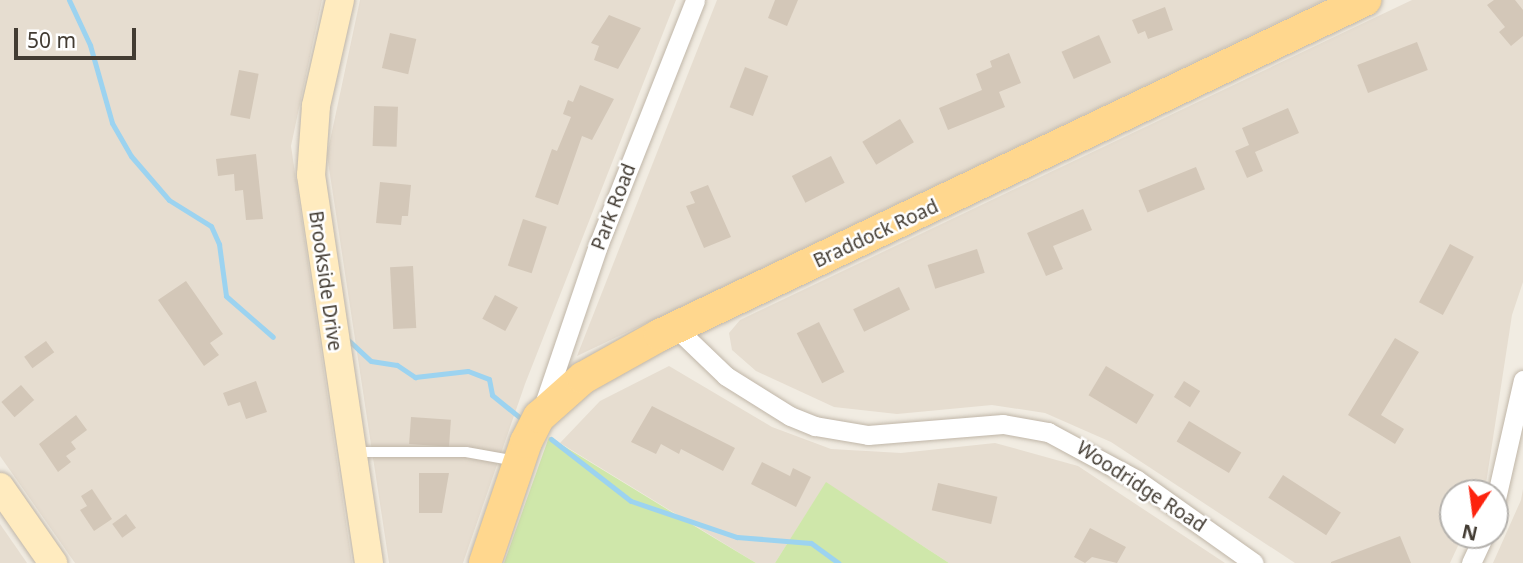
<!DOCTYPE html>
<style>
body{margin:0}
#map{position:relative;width:1523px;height:563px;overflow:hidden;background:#f1ece2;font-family:"Noto Sans",sans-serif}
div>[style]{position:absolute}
.residential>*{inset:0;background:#e6ddd0}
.green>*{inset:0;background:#cfe7aa}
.stream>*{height:5px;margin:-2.5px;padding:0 2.5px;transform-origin:2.5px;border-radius:2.5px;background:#9cd3f0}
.building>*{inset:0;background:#d3c7b8;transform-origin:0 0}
.roads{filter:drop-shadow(0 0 2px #c0b6a8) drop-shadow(0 0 2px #c0b6a8)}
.lane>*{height:10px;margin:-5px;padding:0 5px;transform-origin:5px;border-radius:5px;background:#fff}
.street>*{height:19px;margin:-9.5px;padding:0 9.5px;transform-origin:9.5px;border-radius:9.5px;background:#fff}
.secondary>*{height:28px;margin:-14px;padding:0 14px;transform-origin:14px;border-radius:14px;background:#ffebbf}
.primary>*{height:32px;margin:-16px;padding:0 16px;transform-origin:16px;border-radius:16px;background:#ffd78e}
span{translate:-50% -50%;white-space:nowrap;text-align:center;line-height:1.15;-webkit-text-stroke:5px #fff;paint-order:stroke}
.street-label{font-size:19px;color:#433c33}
.north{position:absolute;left:1439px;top:479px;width:70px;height:70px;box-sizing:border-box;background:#fff;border:2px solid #b4b1ad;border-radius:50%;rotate:193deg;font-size:19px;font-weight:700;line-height:28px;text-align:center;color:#433c33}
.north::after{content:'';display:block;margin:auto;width:24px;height:32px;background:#fd230e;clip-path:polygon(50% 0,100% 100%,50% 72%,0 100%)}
.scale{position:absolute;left:14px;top:28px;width:122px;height:32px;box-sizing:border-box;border:4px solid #433c33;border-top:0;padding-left:9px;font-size:21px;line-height:24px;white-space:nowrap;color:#433c33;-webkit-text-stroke:5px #fff;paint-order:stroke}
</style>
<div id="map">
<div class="residential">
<i style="clip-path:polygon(0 0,322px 0,291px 146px,352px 563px,75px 563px,0 456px)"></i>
<i style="clip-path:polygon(360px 0,676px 0,525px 384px,463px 563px,389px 563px,327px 155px)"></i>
<i style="clip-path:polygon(717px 0,1324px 0,577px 356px)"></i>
<i style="clip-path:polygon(1412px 0,1523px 0,1523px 282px,1512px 315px,1485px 490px,1453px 493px,1453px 535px,1463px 535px,1450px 563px,1295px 563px,1111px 442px,1045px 413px,992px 405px,897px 414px,834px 407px,756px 371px,732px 350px,729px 333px,740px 320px)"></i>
<i style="clip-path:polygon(669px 366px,772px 427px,831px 449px,901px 453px,995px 443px,1078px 466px,1225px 563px,949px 563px,826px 483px,775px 563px,756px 563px,560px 443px,600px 401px)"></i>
<i style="clip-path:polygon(1523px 489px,1523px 563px,1493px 563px,1521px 500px)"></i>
<i style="clip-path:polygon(0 524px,27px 563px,0 563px)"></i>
</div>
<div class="green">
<i style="clip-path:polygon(549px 437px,706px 533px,756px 563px,504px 563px)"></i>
<i style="clip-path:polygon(826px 482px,929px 550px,949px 563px,775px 563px)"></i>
</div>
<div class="stream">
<i style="left:69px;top:0;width:50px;rotate:65deg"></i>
<i style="left:90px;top:45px;width:81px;rotate:74.2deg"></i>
<i style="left:112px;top:123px;width:38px;rotate:60deg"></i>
<i style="left:131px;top:156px;width:58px;rotate:49.2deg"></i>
<i style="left:169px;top:200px;width:49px;rotate:31.8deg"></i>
<i style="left:211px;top:226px;width:20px;rotate:66deg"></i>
<i style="left:219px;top:244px;width:52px;rotate:82.3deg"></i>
<i style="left:226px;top:296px;width:62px;rotate:41.1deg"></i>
<i style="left:345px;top:337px;width:35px;rotate:43deg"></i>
<i style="left:371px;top:361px;width:26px;rotate:9deg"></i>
<i style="left:397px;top:365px;width:22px;rotate:34deg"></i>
<i style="left:415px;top:377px;width:53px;rotate:-6.5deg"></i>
<i style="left:468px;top:371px;width:22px;rotate:21deg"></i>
<i style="left:489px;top:379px;width:16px;rotate:79deg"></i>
<i style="left:492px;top:395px;width:38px;rotate:39deg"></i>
<i style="left:551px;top:439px;width:101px;rotate:37.8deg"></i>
<i style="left:631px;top:501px;width:112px;rotate:18.8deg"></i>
<i style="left:737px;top:537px;width:74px;rotate:4.6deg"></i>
<i style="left:811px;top:543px;width:34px;rotate:36deg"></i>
</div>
<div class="building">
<i style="clip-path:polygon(775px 0,798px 0,787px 26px,768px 18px)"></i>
<i style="clip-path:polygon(1494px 0,1515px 0,1523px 10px,1523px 36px,1511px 46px,1499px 32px,1505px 27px,1487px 5px)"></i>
<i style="clip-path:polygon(1165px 7px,1173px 30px,1148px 39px,1145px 31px,1138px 34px,1132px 20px)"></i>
<i style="clip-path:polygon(609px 15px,641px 28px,618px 69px,594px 60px,599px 46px,591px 43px)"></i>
<i style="left:390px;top:33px;width:27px;height:36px;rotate:13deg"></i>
<i style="left:1099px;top:35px;width:30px;height:41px;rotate:66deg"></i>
<i style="left:1417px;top:42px;width:30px;height:64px;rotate:69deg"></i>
<i style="clip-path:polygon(1009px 53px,1021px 83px,999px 92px,1005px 107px,948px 130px,939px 108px,982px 90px,976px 74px,992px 67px,990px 61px)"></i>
<i style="left:745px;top:67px;width:25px;height:43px;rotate:21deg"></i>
<i style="left:239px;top:70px;width:20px;height:46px;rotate:11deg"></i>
<i style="clip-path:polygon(580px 85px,614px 99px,592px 140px,582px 136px,558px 205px,535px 197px,552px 149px,557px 151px,571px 117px,563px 114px,568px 100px,573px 102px)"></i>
<i style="left:374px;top:106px;width:24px;height:40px;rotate:2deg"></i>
<i style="clip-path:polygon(1288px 108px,1299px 133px,1255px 152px,1263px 171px,1247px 178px,1235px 151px,1249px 145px,1242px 128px)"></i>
<i style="left:900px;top:119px;width:27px;height:44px;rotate:59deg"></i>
<i style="clip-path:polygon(256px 154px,263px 219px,246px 220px,243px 190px,235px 191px,234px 174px,218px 176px,216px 159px)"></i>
<i style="left:831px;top:156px;width:30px;height:44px;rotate:63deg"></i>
<i style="left:1196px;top:167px;width:24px;height:62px;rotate:68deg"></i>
<i style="clip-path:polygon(380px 182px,411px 185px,408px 216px,402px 216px,401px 225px,376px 223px)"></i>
<i style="clip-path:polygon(708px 185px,731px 237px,704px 248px,686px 206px,695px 203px,690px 192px)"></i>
<i style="clip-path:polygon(1083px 209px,1092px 230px,1053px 246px,1063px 269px,1046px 276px,1027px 233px)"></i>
<i style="left:523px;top:219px;width:25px;height:49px;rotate:18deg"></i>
<i style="left:1450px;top:244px;width:27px;height:66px;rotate:28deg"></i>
<i style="left:977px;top:249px;width:25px;height:52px;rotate:72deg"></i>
<i style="left:413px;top:266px;width:62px;height:23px;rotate:87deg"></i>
<i style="clip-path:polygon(186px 281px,223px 334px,210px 343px,219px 355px,204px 366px,158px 300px)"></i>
<i style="left:899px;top:287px;width:25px;height:51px;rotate:64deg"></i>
<i style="left:495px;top:295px;width:26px;height:27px;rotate:28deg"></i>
<i style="left:819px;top:322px;width:56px;height:25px;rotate:63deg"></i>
<i style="clip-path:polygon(1395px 338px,1419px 352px,1381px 415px,1404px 429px,1395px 444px,1348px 415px)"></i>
<i style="left:46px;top:341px;width:14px;height:27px;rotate:54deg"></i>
<i style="left:1106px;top:366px;width:56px;height:34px;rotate:31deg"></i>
<i style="clip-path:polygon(256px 381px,267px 412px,246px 419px,240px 402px,228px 406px,223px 393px)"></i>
<i style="left:1184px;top:381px;width:19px;height:19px;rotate:32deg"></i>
<i style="left:21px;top:385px;width:20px;height:26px;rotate:49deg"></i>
<i style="clip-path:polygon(652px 406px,735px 448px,723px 471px,681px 449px,679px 454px,661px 444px,656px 454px,631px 442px)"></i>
<i style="clip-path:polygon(76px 415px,87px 430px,71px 442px,76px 449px,66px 456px,71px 462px,58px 472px,39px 444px)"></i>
<i style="left:411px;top:417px;width:40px;height:27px;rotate:4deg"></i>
<i style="left:1189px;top:421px;width:61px;height:24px;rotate:31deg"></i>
<i style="clip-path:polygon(762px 462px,790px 476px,793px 468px,811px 477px,796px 507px,751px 484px)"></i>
<i style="clip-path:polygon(419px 473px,449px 473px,442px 513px,419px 513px)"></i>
<i style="left:1283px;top:475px;width:69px;height:27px;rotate:33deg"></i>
<i style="left:938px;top:483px;width:61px;height:28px;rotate:13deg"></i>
<i style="clip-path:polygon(92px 489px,112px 519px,94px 531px,80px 510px,87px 506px,81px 496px)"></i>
<i style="left:126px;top:514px;width:17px;height:17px;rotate:54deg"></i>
<i style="clip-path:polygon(1090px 528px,1126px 547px,1117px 563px,1092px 557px,1085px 563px,1074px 557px)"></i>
<i style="clip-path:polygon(1400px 536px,1411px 563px,1331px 563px,1331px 562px)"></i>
</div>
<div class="roads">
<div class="lane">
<i style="left:353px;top:452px;width:113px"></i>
<i style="left:466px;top:452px;width:51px;rotate:10.2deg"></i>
</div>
<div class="street">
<i style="left:676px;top:328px;width:69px;rotate:43.8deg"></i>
<i style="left:726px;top:376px;width:75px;rotate:32deg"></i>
<i style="left:790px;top:416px;width:27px;rotate:22deg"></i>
<i style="left:815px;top:426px;width:54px;rotate:9.6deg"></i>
<i style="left:868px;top:435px;width:135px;rotate:-4.7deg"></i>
<i style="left:1003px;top:424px;width:46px;rotate:10.1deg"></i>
<i style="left:1048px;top:432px;width:101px;rotate:28.3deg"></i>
<i style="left:1137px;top:480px;width:143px;rotate:35.4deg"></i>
<i style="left:541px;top:413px;width:180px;rotate:-71.2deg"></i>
<i style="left:599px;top:243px;width:261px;rotate:-68.4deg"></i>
<i style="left:1495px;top:503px;width:126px;rotate:-77.2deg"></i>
<i style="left:1471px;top:563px;width:31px;rotate:-65deg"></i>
</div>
<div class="secondary">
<i style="left:340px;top:0;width:109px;rotate:102.8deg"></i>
<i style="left:316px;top:106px;width:69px;rotate:94.1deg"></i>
<i style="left:311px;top:175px;width:392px;rotate:81.5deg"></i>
<i style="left:0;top:487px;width:93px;rotate:55.1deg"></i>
</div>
<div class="primary">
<i style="left:485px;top:563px;width:128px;rotate:-71.3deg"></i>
<i style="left:526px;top:442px;width:28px;rotate:-63deg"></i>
<i style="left:539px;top:417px;width:59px;rotate:-41.6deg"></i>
<i style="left:583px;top:378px;width:88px;rotate:-29.2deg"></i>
<i style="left:660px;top:335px;width:781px;rotate:-25.42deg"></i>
</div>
</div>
<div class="street-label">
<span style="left:614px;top:207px;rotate:-69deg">Park Road</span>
<span style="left:876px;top:234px;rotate:-25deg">Braddock Road</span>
<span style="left:325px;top:281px;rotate:82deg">Brookside Drive</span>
<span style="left:1141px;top:487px;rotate:33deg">Woodridge Road</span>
</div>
<div class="north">N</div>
<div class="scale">50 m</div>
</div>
